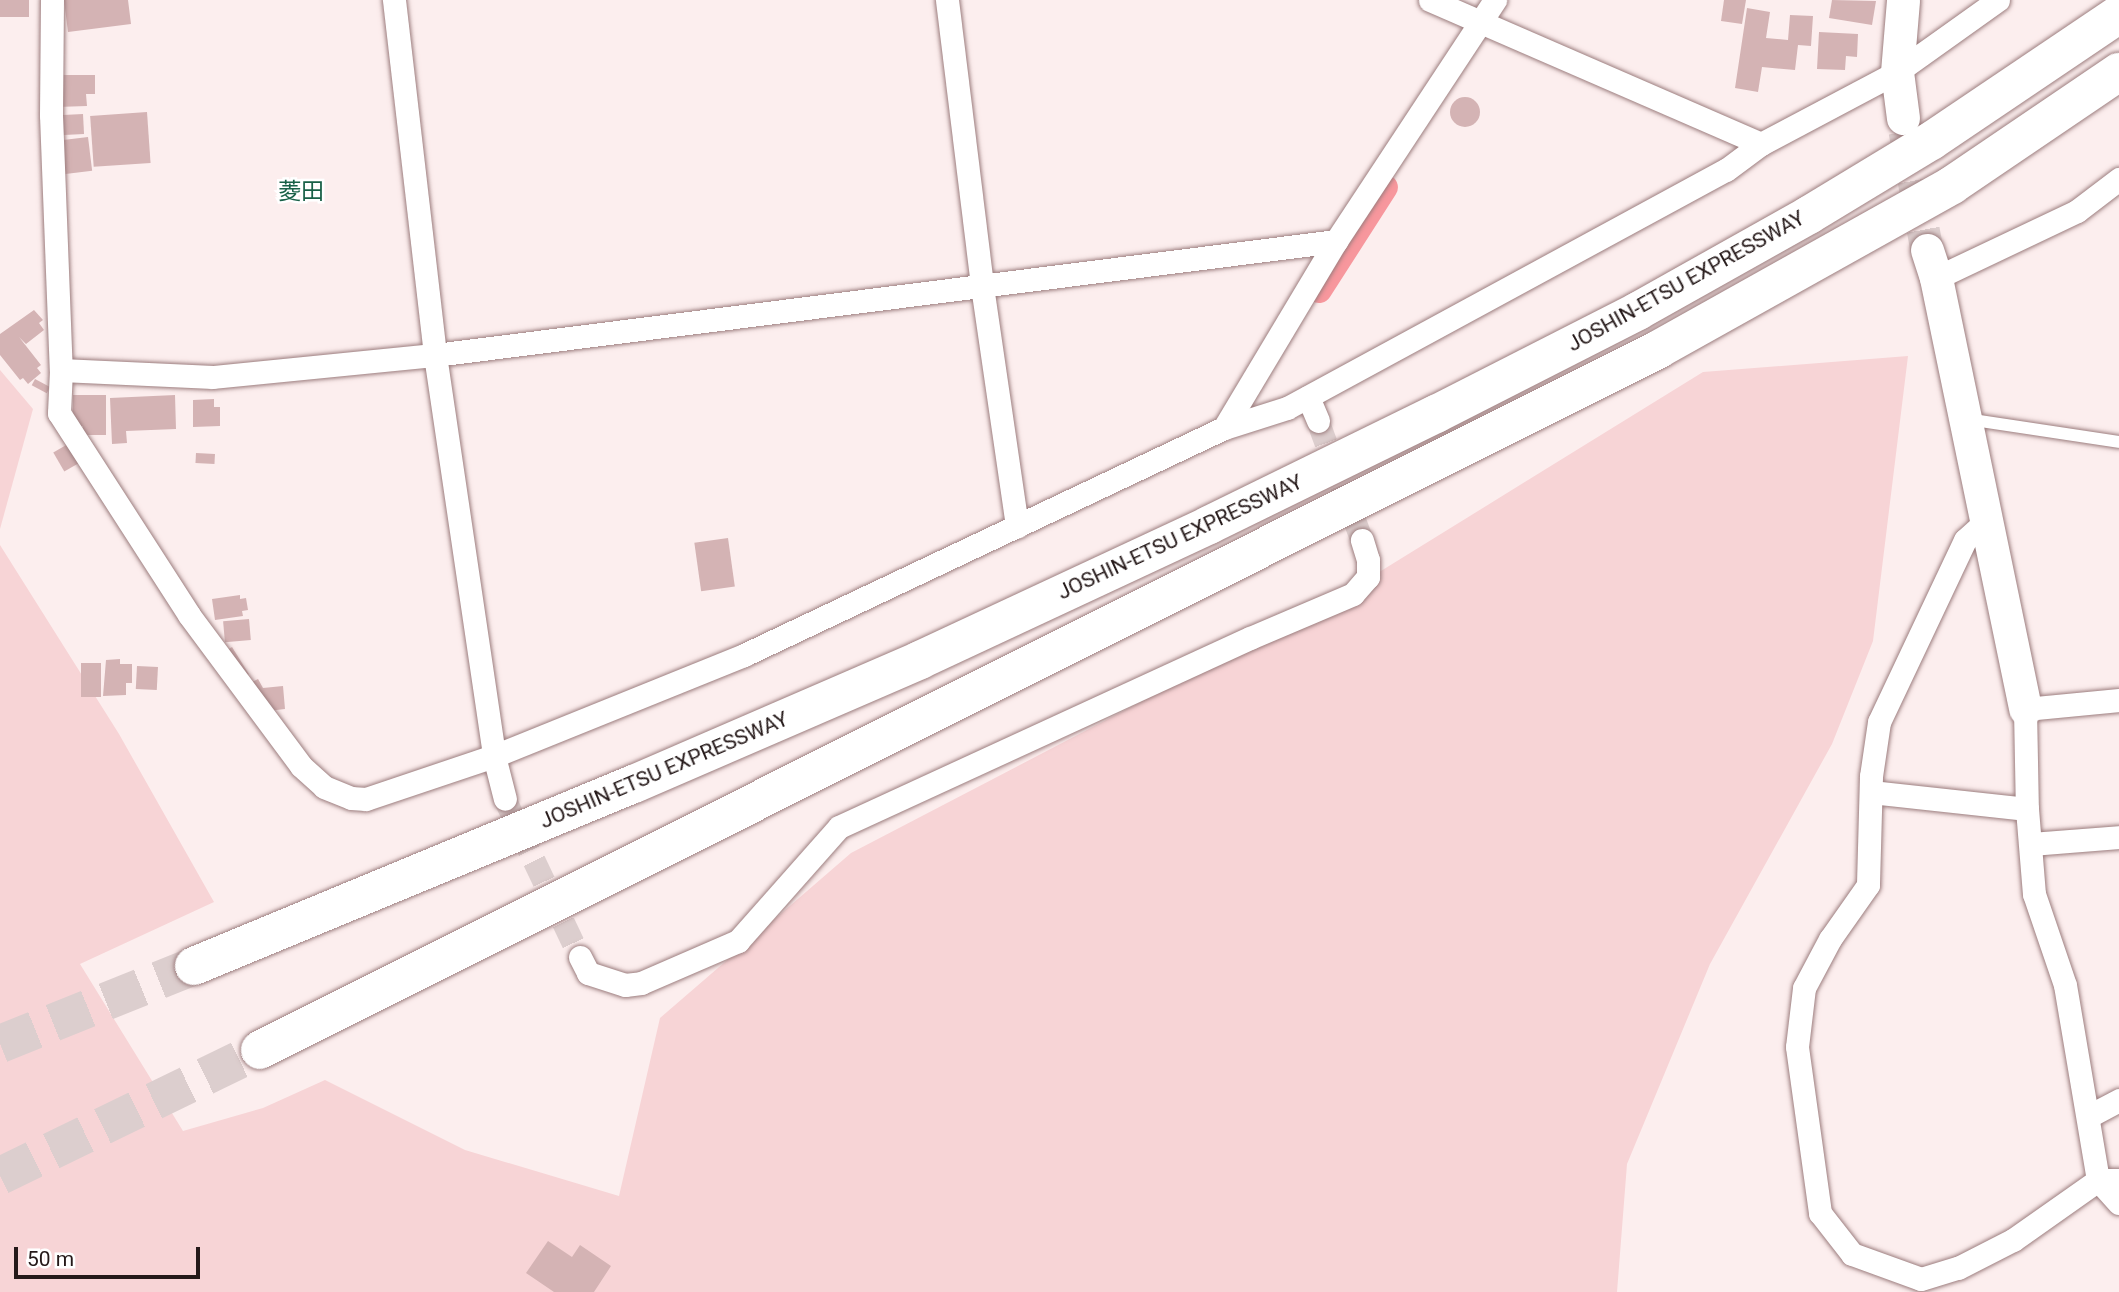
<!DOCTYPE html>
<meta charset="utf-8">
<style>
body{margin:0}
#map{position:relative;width:2119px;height:1292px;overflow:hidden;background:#fceeee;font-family:Roboto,"Noto Sans JP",sans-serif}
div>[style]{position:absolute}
.green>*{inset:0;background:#f7d4d6}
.canal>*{height:26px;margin:-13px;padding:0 13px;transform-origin:13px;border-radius:13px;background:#f7979d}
.building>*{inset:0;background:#d4b3b4;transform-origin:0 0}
.round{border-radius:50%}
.street-tunnel>*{height:23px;margin-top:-11.5px;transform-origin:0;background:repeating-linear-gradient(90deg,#dccece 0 23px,transparent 0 34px)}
.secondary-tunnel>*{height:33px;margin-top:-16.5px;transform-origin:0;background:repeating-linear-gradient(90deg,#dccece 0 33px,transparent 0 50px)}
.highway-tunnel>*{height:38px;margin-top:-19px;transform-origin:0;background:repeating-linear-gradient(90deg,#dccece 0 38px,transparent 0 57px)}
.roads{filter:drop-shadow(0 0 2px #9c7d7e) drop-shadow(0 0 2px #9c7d7e)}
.lane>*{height:12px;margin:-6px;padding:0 6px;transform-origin:6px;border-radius:6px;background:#fff}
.street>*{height:23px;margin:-11.5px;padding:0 11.5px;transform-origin:11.5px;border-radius:11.5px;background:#fff}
.secondary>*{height:33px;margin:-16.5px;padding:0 16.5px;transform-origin:16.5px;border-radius:16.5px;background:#fff}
.highway>*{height:38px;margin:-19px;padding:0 19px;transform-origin:19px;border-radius:19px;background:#fff}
span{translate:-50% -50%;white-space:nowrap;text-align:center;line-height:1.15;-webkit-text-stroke:5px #fff;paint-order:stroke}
.street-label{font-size:21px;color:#251919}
.neighbourhood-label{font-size:23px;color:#196047}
.scale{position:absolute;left:14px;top:1247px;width:186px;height:32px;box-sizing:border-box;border:4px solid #251919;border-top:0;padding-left:9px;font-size:21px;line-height:24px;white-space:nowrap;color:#251919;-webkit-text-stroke:5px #fff;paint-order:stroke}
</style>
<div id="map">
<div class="green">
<i style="clip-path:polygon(1908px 356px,1873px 641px,1832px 744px,1710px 964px,1627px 1164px,1617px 1292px,0 1292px,0 545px,119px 734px,214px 902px,80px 964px,183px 1131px,263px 1108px,325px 1080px,465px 1150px,619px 1196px,660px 1018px,851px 853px,1321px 608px,1703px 372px)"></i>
<i style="clip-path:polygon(0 370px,33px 409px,0 529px)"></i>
</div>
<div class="canal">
<i style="left:1319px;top:290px;width:122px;rotate:-57.3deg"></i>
</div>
<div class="building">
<i style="left:0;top:0;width:29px;height:17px"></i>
<i style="clip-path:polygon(64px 0,128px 0,131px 24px,68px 32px)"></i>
<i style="clip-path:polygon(1724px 0,1746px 0,1742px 24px,1721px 21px)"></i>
<i style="clip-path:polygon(1832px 0,1876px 1px,1872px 25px,1829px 18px)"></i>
<i style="clip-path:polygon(1747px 8px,1770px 12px,1766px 38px,1788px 40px,1790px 15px,1813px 16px,1811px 46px,1798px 45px,1795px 70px,1762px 67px,1758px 92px,1735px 88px)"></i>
<i style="clip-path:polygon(1819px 32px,1858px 34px,1857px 57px,1846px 56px,1845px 70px,1817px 69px)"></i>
<i style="clip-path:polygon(57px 75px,95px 75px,95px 94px,86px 94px,87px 106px,57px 107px)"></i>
<i class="round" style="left:1450px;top:97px;width:30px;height:30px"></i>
<i style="left:147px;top:112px;width:51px;height:57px;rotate:86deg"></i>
<i style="left:83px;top:114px;width:20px;height:25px;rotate:87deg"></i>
<i style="left:88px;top:137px;width:34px;height:31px;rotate:83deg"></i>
<i style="clip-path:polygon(34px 310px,43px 320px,39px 323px,44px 330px,26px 344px,19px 337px,41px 365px,37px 368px,41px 373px,28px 384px,23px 378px,20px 380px,0 355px,0 334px)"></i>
<i style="left:35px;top:379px;width:17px;height:7px;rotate:28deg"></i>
<i style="clip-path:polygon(73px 395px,106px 395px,106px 435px,83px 435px,83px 426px,73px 426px)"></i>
<i style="clip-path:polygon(175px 395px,176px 429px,126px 431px,127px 443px,112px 444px,110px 398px)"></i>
<i style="clip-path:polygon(214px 399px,214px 407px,220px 407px,220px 426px,193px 427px,193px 400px)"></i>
<i style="left:68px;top:444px;width:22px;height:17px;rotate:60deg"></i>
<i style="left:196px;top:453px;width:19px;height:10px;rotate:3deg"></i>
<i style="left:728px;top:538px;width:49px;height:34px;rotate:82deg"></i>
<i style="clip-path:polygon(240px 595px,240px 599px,246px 598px,248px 610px,242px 611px,243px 616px,215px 620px,212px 599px)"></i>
<i style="left:249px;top:619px;width:21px;height:26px;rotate:85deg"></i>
<i style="left:232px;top:647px;width:32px;height:7px;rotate:58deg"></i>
<i style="clip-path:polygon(120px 659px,120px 664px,132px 664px,132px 683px,126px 683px,126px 695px,103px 696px,106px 660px)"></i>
<i style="left:81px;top:663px;width:20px;height:34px"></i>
<i style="left:137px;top:666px;width:21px;height:23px;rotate:3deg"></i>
<i style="clip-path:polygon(258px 679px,263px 688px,283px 686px,285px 709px,268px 711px,246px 685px)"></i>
<i style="clip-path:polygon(548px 1241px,572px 1257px,580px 1245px,611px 1266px,594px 1292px,554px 1292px,526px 1273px)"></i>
</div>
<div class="street-tunnel">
<i style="left:1318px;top:421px;width:127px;rotate:69.7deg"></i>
<i style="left:505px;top:799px;width:175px;rotate:64.6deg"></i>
</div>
<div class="secondary-tunnel">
<i style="left:1905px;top:131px;width:121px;rotate:79.5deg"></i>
</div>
<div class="highway-tunnel">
<i style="left:0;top:1044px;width:209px;rotate:-21.9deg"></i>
<i style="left:0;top:1176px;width:289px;rotate:-25.9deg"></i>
</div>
<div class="roads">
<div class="lane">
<i style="left:1967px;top:419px;width:154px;rotate:8.6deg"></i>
</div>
<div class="street">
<i style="left:52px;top:0;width:115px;rotate:90.5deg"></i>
<i style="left:51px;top:115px;width:255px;rotate:87.8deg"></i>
<i style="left:61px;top:370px;width:43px;rotate:92.7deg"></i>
<i style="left:59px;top:413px;width:240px;rotate:57.2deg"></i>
<i style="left:189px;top:615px;width:188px;rotate:53.4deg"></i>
<i style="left:301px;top:766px;width:31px;rotate:42deg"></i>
<i style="left:324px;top:787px;width:29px;rotate:22deg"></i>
<i style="left:351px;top:798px;width:15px;rotate:4deg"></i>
<i style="left:366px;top:799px;width:135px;rotate:-18.6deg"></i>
<i style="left:494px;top:756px;width:270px;rotate:-22deg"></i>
<i style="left:744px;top:655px;width:531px;rotate:-25.31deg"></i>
<i style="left:1224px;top:428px;width:66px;rotate:-17.6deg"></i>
<i style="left:1287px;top:408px;width:499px;rotate:-28.5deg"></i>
<i style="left:1726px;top:170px;width:44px;rotate:-36.6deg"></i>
<i style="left:1761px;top:144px;width:154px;rotate:-27.9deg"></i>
<i style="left:1897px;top:72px;width:124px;rotate:-35.5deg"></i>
<i style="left:394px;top:0;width:357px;rotate:83.4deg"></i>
<i style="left:435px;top:355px;width:405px;rotate:81.6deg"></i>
<i style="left:494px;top:756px;width:44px;rotate:75.7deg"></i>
<i style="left:947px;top:0;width:288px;rotate:83deg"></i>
<i style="left:982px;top:286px;width:243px;rotate:81.7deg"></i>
<i style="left:1430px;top:0;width:361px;rotate:23.5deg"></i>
<i style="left:1936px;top:278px;width:156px;rotate:-25.4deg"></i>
<i style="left:2077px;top:211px;width:53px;rotate:-37.3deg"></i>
<i style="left:61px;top:370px;width:152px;rotate:2.6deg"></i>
<i style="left:213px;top:377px;width:223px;rotate:-5.7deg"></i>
<i style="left:435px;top:355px;width:908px;rotate:-7.21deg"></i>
<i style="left:1308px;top:397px;width:26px;rotate:67deg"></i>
<i style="left:1224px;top:428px;width:218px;rotate:-59.1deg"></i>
<i style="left:1336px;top:241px;width:289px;rotate:-56.6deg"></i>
<i style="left:1986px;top:521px;width:28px;rotate:138deg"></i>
<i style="left:1965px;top:540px;width:201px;rotate:115.3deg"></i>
<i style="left:1879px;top:722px;width:55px;rotate:98.4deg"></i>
<i style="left:1871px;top:776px;width:109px;rotate:91.6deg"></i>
<i style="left:1868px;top:885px;width:66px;rotate:125.1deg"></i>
<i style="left:1830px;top:939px;width:55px;rotate:118deg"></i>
<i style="left:1804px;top:988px;width:59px;rotate:96.8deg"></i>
<i style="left:1797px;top:1047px;width:168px;rotate:82.1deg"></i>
<i style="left:1820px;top:1213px;width:52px;rotate:52deg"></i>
<i style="left:1852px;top:1254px;width:73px;rotate:19.9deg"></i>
<i style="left:1921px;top:1279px;width:39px;rotate:-17deg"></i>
<i style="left:1958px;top:1268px;width:62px;rotate:-27deg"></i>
<i style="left:2013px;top:1240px;width:104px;rotate:-35.2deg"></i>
<i style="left:2098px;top:1180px;width:21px"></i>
<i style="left:2119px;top:700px;width:94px;rotate:174.5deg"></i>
<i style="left:2025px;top:709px;width:100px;rotate:88.9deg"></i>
<i style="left:2027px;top:809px;width:85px;rotate:85.3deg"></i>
<i style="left:2034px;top:894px;width:96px;rotate:71.2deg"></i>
<i style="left:2065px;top:985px;width:198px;rotate:80.4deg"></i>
<i style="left:2098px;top:1180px;width:31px;rotate:48deg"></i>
<i style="left:1871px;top:792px;width:157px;rotate:6.2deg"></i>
<i style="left:2031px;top:844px;width:88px;rotate:-4.5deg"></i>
<i style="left:580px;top:957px;width:18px;rotate:63deg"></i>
<i style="left:588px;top:973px;width:39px;rotate:18deg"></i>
<i style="left:625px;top:985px;width:16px;rotate:-7deg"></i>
<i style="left:641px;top:983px;width:106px;rotate:-23.4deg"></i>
<i style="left:738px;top:941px;width:152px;rotate:-48.5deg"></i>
<i style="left:839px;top:827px;width:452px;rotate:-24.7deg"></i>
<i style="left:1250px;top:638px;width:112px;rotate:-23.1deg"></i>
<i style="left:1353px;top:594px;width:23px;rotate:-49deg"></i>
<i style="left:1368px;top:577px;width:17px;rotate:-90deg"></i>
<i style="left:1368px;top:560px;width:21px;rotate:-107deg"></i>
<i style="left:2089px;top:1116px;width:34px;rotate:-28deg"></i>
</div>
<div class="secondary">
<i style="left:1903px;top:118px;width:46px;rotate:-97.4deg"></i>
<i style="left:1897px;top:72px;width:72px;rotate:-85.2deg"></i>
<i style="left:1927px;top:250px;width:29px;rotate:72deg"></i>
<i style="left:1936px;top:278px;width:440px;rotate:78.3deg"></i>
</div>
<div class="highway">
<i style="left:194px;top:966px;width:476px;rotate:-22.5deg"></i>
<i style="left:634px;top:784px;width:312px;rotate:-23.4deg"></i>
<i style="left:920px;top:660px;width:319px;rotate:-25deg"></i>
<i style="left:1209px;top:525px;width:253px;rotate:-26.1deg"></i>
<i style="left:1436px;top:414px;width:227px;rotate:-27deg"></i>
<i style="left:1638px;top:311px;width:196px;rotate:-29.3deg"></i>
<i style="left:1809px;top:215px;width:143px;rotate:-31.2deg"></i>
<i style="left:1931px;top:141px;width:227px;rotate:-34deg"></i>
<i style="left:260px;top:1050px;width:1565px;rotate:-26.61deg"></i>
<i style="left:1659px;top:349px;width:336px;rotate:-29.2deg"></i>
<i style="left:1952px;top:185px;width:202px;rotate:-34.1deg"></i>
</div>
</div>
<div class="street-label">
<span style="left:1686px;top:281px;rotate:-29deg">JOSHIN-ETSU EXPRESSWAY</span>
<span style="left:1180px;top:537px;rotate:-25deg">JOSHIN-ETSU EXPRESSWAY</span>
<span style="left:664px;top:770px;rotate:-23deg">JOSHIN-ETSU EXPRESSWAY</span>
</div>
<div class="neighbourhood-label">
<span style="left:301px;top:192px">菱田</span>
</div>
<div class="scale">50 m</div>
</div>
